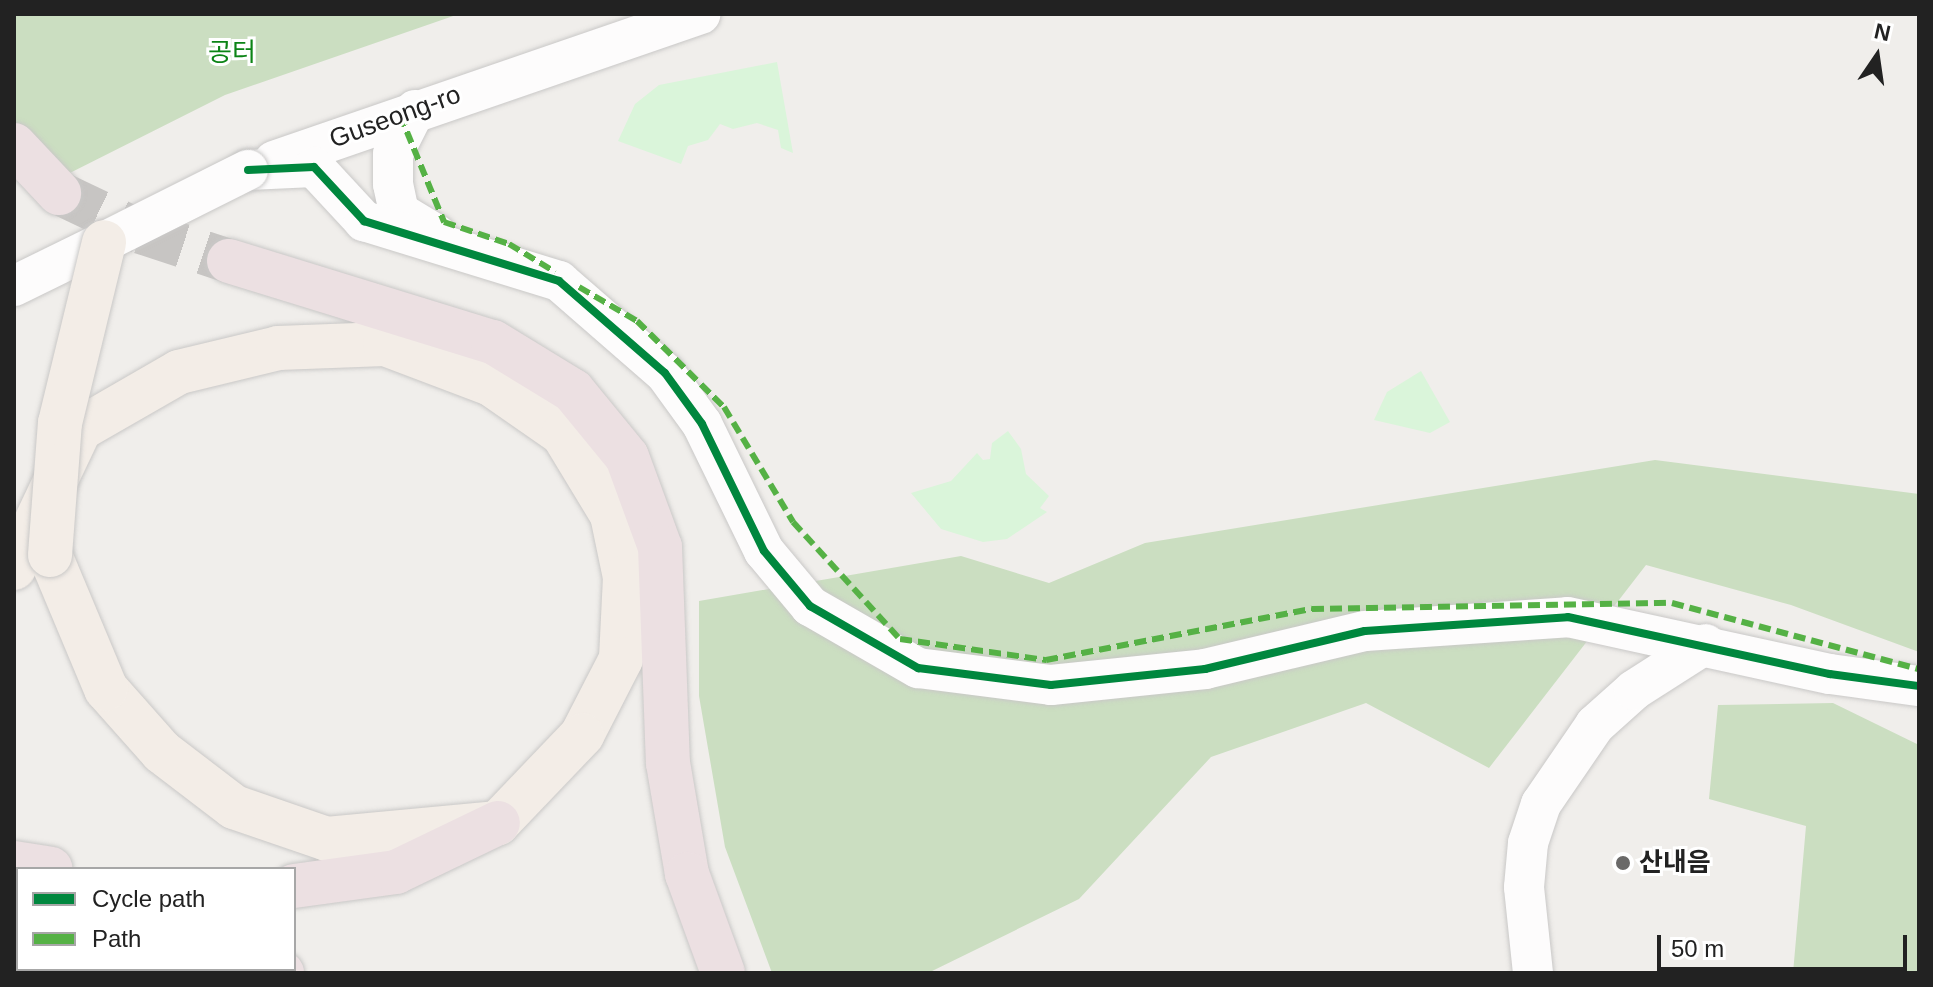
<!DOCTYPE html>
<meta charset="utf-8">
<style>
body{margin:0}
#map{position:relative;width:1933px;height:987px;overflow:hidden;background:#f0eeeb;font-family:Arial,"Noto Sans KR",sans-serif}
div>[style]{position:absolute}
.forest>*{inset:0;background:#cbdec1}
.park>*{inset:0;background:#daf5da}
.highway-tunnel>*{height:44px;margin-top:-22px;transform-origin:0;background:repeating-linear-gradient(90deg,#c7c5c3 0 44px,transparent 0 66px)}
.roads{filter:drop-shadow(0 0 2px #c9c8c7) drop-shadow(0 0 2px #c9c8c7)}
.minor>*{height:40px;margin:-20px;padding:0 20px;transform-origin:20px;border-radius:20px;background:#fdfcfc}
.major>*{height:44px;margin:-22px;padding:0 22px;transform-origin:22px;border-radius:22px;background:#f3ede7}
.highway>*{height:44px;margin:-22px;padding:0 22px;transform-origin:22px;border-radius:22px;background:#ece0e2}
.bridges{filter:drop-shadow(0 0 2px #c9c8c7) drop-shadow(0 0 2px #c9c8c7)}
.minor-bridge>*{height:40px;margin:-20px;padding:0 20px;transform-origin:20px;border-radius:20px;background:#fdfcfc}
.major-bridge>*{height:44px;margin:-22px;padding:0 22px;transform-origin:22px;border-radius:22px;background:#f3ede7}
.quiet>*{height:6px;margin-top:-3px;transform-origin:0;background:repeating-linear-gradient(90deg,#55b145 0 12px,transparent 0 18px)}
.cycleway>*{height:8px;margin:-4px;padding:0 4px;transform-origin:4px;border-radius:4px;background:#00873e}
.dots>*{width:22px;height:22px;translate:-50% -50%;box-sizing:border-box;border:4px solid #fff;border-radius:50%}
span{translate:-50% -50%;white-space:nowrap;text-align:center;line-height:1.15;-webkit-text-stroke:6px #fff;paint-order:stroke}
.park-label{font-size:26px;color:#0c8416}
.street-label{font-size:26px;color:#222}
.poi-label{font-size:26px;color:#222;font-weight:700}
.left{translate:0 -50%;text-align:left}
.frame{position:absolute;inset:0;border:16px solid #222;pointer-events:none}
.legend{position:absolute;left:16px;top:867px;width:280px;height:104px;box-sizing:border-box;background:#fff;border:2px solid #a7a7a7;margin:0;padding:10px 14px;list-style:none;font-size:24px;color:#222}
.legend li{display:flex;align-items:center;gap:16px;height:40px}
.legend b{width:40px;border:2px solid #a7a7a7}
.north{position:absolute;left:1837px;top:16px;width:80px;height:80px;-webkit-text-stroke:6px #fff;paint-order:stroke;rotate:13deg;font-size:22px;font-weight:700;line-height:32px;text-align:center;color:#222}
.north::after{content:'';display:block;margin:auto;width:28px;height:36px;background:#222;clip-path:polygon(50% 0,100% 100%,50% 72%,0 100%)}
.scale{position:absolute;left:1657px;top:935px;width:250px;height:36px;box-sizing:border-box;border:4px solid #222;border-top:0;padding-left:10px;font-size:24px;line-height:28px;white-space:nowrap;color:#222;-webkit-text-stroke:6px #fff;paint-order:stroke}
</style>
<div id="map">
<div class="forest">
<i style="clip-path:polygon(14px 14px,459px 14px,225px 95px,32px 192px,14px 166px)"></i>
<i style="clip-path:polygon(1655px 460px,1919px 494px,1919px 652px,1791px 605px,1646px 565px,1489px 768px,1366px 703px,1211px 757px,1079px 899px,928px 973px,772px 973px,725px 847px,699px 696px,699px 601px,961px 556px,1049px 583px,1145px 543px)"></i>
<i style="clip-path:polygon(1833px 703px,1919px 745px,1919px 973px,1793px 973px,1806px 826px,1709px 799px,1718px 705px)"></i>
</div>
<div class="park">
<i style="clip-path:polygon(777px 62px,793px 153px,781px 148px,778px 130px,757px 123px,733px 129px,720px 124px,708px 140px,688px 146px,681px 164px,618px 141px,635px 104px,659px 85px)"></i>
<i style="clip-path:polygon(1421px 371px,1450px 422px,1430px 433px,1374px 420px,1387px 392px)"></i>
<i style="clip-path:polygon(1008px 431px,1021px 449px,1026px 474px,1049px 496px,1040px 508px,1047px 512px,1007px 539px,983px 542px,941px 529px,911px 493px,951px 481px,977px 453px,983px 460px,990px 459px,992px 443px)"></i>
</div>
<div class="highway-tunnel">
<i style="left:59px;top:193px;width:91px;rotate:25.4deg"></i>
<i style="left:141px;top:232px;width:93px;rotate:18.2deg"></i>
</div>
<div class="roads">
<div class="minor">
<i style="left:415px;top:110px;width:49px;rotate:116.6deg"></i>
<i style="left:393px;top:154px;width:30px;rotate:90deg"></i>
<i style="left:393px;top:184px;width:29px;rotate:78deg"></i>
<i style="left:399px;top:212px;width:44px;rotate:31.2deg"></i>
<i style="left:274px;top:161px;width:451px;rotate:-19deg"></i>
<i style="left:248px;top:170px;width:66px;rotate:-2.6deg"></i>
<i style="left:314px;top:167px;width:74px;rotate:47.2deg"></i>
<i style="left:364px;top:221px;width:204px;rotate:17.1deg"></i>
<i style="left:559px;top:281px;width:140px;rotate:41deg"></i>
<i style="left:665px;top:373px;width:63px;rotate:54deg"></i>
<i style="left:702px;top:424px;width:141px;rotate:64deg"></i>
<i style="left:764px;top:551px;width:72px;rotate:50.1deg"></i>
<i style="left:810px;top:606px;width:125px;rotate:29.9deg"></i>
<i style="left:918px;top:668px;width:134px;rotate:7.3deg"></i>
<i style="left:1051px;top:685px;width:155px;rotate:-5.9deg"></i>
<i style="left:1205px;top:669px;width:164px;rotate:-13.4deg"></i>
<i style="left:1365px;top:631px;width:203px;rotate:-3.9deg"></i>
<i style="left:1568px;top:617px;width:268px;rotate:12.3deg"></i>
<i style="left:1830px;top:674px;width:90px;rotate:7.7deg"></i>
<i style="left:14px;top:286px;width:100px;rotate:-26.1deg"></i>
<i style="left:1533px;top:973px;width:86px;rotate:-96deg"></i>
<i style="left:1524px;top:887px;width:44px;rotate:-84.8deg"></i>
<i style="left:1528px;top:843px;width:41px;rotate:-71.6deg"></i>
<i style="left:1541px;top:804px;width:96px;rotate:-55.6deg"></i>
<i style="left:1595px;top:725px;width:52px;rotate:-41.9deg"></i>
<i style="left:1634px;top:690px;width:85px;rotate:-32.6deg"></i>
</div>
<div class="major">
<i style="left:14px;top:568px;width:154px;rotate:-64.6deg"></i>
<i style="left:80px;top:429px;width:114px;rotate:-29.9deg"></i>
<i style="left:179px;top:372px;width:102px;rotate:-13.6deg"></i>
<i style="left:278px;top:348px;width:107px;rotate:-2.1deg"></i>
<i style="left:385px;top:344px;width:113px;rotate:20.7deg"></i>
<i style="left:491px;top:384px;width:88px;rotate:34.8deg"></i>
<i style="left:563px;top:434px;width:95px;rotate:58.8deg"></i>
<i style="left:612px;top:515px;width:63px;rotate:78.2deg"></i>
<i style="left:625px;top:577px;width:82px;rotate:92.8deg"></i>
<i style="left:621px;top:659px;width:85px;rotate:117.2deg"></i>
<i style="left:582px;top:735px;width:122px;rotate:133.7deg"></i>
<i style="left:498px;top:823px;width:172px;rotate:174.7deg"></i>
<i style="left:327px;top:839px;width:98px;rotate:-161deg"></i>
<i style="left:234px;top:807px;width:91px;rotate:-142.6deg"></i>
<i style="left:162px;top:752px;width:84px;rotate:-131.6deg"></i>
<i style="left:106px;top:689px;width:145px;rotate:-112.7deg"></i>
</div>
<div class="highway">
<i style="left:14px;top:145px;width:66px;rotate:46.8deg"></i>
<i style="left:229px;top:261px;width:276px;rotate:17.1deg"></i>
<i style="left:493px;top:342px;width:94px;rotate:31.5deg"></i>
<i style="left:573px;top:391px;width:85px;rotate:50.7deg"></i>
<i style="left:627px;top:457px;width:96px;rotate:69.9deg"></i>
<i style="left:660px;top:547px;width:216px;rotate:87.9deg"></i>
<i style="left:668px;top:763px;width:113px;rotate:80.3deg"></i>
<i style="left:687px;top:874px;width:105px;rotate:70deg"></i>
<i style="left:14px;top:863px;width:37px;rotate:9deg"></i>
<i style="left:294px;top:886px;width:103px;rotate:-7.8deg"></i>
<i style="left:396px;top:872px;width:113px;rotate:-25.7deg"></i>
<i style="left:14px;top:925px;width:4px;rotate:14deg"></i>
<i style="left:154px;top:969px;width:14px;rotate:17deg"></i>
<i style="left:273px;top:969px;width:10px;rotate:24deg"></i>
</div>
</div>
<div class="bridges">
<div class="minor-bridge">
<i style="left:104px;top:242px;width:161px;rotate:-26.6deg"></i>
</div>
<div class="major-bridge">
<i style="left:50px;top:555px;width:132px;rotate:-85.7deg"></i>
<i style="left:60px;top:423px;width:186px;rotate:-76.3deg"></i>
</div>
</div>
<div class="quiet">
<i style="left:400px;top:115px;width:116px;rotate:67.6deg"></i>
<i style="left:444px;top:222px;width:69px;rotate:18.7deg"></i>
<i style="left:509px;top:244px;width:54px;rotate:31.3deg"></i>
<i style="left:579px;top:287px;width:67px;rotate:30.4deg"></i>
<i style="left:637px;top:321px;width:122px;rotate:44.7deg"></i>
<i style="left:724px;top:407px;width:134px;rotate:59deg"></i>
<i style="left:793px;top:522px;width:159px;rotate:47.6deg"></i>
<i style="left:900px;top:639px;width:148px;rotate:8.2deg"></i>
<i style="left:1046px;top:660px;width:271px;rotate:-10.9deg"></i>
<i style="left:1312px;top:609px;width:360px;rotate:-1deg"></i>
<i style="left:1672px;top:603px;width:256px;rotate:15deg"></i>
</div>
<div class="cycleway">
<i style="left:248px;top:170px;width:66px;rotate:-2.6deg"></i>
<i style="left:314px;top:167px;width:74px;rotate:47.2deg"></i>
<i style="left:364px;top:221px;width:204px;rotate:17.1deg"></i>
<i style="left:559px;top:281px;width:140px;rotate:41deg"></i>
<i style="left:665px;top:373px;width:63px;rotate:54deg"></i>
<i style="left:702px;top:424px;width:141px;rotate:64deg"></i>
<i style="left:764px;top:551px;width:72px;rotate:50.1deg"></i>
<i style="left:810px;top:606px;width:125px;rotate:29.9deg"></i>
<i style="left:918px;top:668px;width:134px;rotate:7.3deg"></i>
<i style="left:1051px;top:685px;width:155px;rotate:-5.9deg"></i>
<i style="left:1205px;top:669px;width:164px;rotate:-13.4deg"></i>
<i style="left:1365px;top:631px;width:203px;rotate:-3.9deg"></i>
<i style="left:1568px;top:617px;width:268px;rotate:12.3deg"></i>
<i style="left:1830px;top:674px;width:90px;rotate:7.7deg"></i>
</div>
<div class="dots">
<i style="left:1623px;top:863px;background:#6a6968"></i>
</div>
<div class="park-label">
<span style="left:232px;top:53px">공터</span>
</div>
<div class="street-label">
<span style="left:395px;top:117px;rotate:-20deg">Guseong-ro</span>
</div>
<div class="poi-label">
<span class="left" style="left:1639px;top:863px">산내음</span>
</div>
<div class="frame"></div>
<ul class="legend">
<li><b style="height:10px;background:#00873e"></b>Cycle path</li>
<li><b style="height:10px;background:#55b145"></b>Path</li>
</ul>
<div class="north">N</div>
<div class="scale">50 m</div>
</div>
